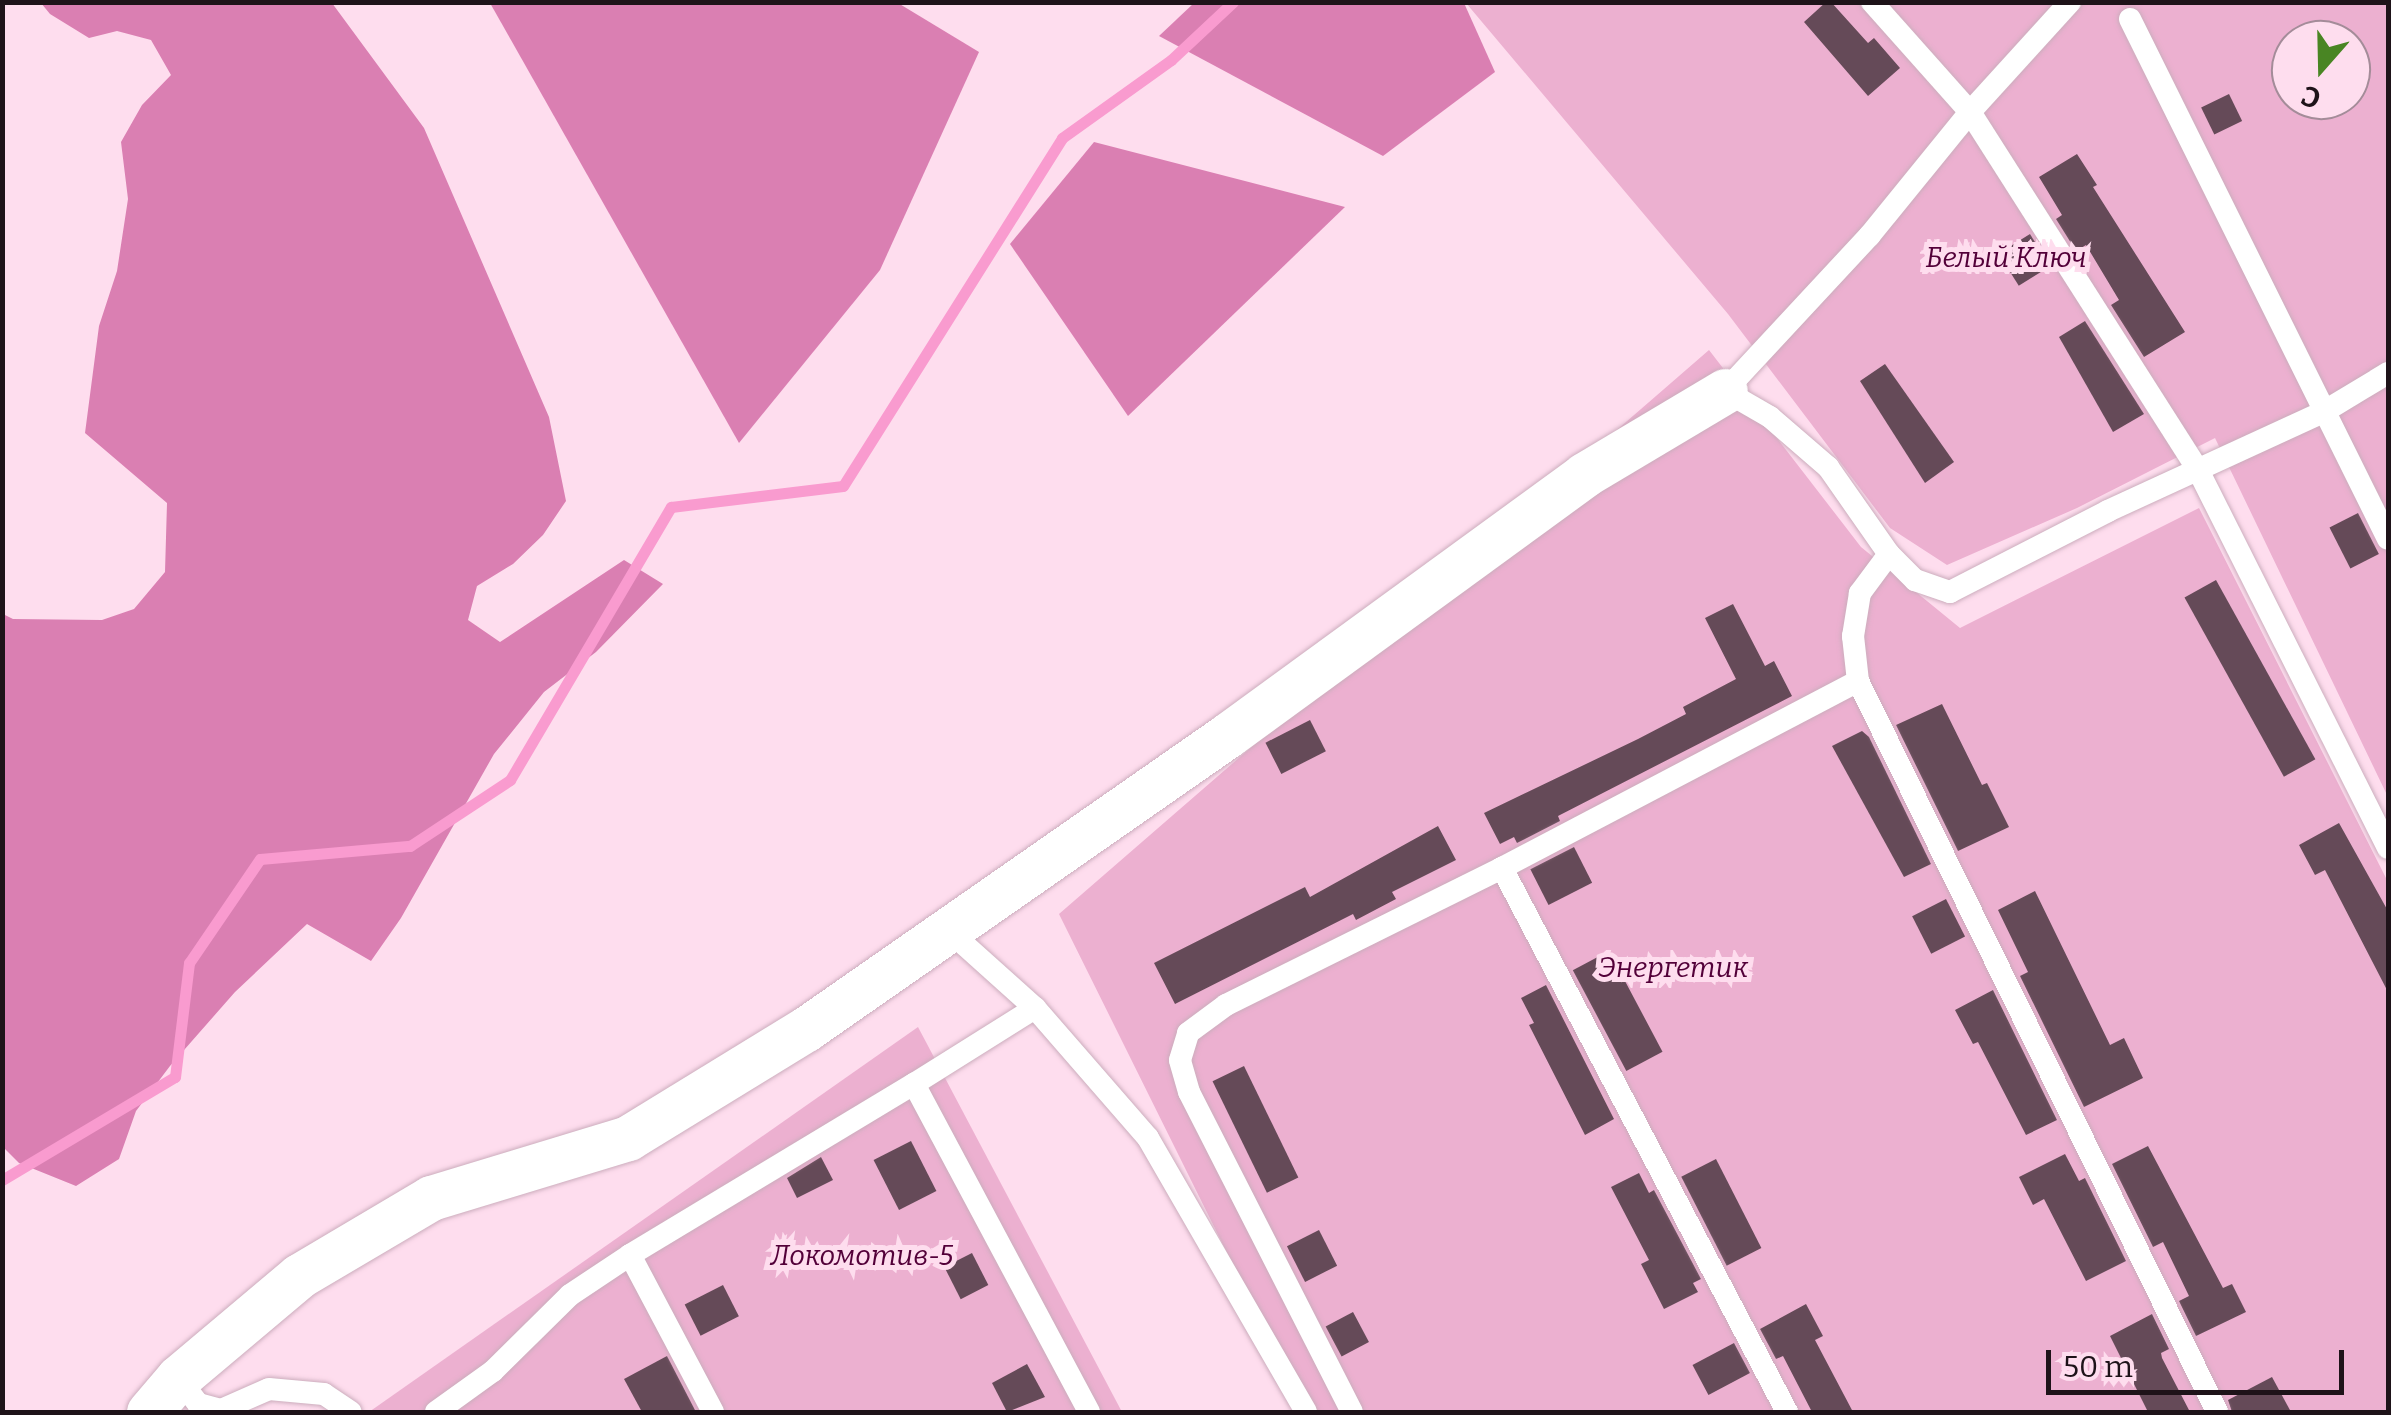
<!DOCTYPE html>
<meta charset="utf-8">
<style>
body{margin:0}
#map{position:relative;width:2391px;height:1415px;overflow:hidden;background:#feddee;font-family:Bitter,serif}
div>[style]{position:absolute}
.green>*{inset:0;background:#ecb0d0}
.forest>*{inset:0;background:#da7fb2}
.stream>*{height:11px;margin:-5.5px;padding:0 5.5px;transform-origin:5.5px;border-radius:5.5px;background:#f99bcf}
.building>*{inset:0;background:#654a58;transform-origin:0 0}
.roads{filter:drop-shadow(0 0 2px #ccadbd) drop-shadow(0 0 2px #ccadbd)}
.lane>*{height:22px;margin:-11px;padding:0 11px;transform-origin:11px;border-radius:11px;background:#fff}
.street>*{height:45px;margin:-22.5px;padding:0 22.5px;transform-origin:22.5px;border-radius:22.5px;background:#fff}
span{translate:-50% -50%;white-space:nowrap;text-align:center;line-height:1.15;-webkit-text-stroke:10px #feddee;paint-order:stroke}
.park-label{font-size:28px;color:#530039;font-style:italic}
.frame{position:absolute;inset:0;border:5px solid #1e1319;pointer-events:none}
.north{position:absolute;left:2271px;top:20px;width:100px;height:100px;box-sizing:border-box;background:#feddee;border:2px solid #a48c99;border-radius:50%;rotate:200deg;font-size:28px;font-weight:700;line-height:40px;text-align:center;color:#1e1319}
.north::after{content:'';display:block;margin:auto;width:35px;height:45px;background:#498523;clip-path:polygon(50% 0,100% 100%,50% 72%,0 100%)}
.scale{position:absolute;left:2046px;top:1350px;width:298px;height:45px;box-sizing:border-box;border:5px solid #1e1319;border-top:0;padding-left:12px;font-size:30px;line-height:35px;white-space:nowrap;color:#1e1319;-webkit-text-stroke:8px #feddee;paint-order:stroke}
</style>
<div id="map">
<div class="green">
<i style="clip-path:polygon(evenodd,1466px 3px,2388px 3px,2388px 797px,2215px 438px,2077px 508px,1947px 565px,1890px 528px,1728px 314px,1466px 3px,2291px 40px,2351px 40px,2351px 100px,2291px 100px,2291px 40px)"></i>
<i style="clip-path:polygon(1709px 350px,1861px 547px,1960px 628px,2199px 508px,2388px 882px,2388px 1412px,1306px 1412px,1059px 914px)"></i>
<i style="clip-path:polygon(918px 1027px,1122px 1412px,369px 1412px)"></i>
</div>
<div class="forest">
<i style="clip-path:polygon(41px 3px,332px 3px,424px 128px,549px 417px,566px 501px,543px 535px,513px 564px,477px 586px,468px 620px,500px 642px,624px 560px,663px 584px,596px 652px,544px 692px,494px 754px,401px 918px,371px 961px,307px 924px,235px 992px,170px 1066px,136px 1111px,119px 1159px,76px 1186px,19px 1163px,3px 1147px,3px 614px,13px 619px,102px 620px,134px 609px,165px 572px,167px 503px,85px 433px,99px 326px,117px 271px,128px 199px,121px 142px,142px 105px,171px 75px,151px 40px,117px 31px,89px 38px,50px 14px)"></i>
<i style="clip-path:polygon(490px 3px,898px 3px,979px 52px,880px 270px,739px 443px)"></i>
<i style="clip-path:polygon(1194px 3px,1464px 3px,1495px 72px,1383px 156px,1159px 36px)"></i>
<i style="clip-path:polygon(1094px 142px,1345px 207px,1128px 416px,1010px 244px)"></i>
</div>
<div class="stream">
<i style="left:2px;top:1180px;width:201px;rotate:-30.8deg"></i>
<i style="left:175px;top:1077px;width:115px;rotate:-83deg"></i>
<i style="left:189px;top:963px;width:126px;rotate:-55.7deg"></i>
<i style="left:260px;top:859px;width:151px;rotate:-5deg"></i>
<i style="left:410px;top:846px;width:120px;rotate:-33.4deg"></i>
<i style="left:510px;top:780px;width:317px;rotate:-59.5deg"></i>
<i style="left:671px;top:507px;width:173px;rotate:-7deg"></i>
<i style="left:843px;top:486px;width:411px;rotate:-57.8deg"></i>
<i style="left:1062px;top:138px;width:134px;rotate:-35.6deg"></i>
<i style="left:1171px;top:60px;width:85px;rotate:-43.1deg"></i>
</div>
<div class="building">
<i style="clip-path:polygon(1826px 2px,1831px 2px,1868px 43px,1874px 38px,1900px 68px,1868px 96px,1804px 22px)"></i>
<i style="left:2229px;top:94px;width:30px;height:31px;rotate:64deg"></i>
<i style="clip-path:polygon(2077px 154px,2097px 185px,2093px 187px,2185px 332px,2144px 357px,2111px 305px,2119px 300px,2086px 245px,2076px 251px,2056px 219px,2062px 215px,2039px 177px)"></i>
<i style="left:2030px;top:234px;width:38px;height:37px;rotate:58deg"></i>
<i style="clip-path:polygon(2085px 321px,2144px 414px,2113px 432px,2059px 337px)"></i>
<i style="clip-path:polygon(1885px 364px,1954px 462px,1925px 483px,1860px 381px)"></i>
<i style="left:2358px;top:513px;width:46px;height:32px;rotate:63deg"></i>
<i style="left:2216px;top:580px;width:205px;height:36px;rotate:61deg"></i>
<i style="clip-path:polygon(1733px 604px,1765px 666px,1774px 661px,1792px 696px,1558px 816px,1560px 821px,1517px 843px,1514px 837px,1500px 844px,1484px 813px,1638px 739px,1686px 714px,1683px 707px,1736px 679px,1705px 618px)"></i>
<i style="clip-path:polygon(1942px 704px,1982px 785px,1987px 783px,2009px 827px,1958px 851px,1896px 725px)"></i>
<i style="left:1310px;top:720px;width:35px;height:50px;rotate:63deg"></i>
<i style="clip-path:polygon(1862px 731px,1869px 737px,1931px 864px,1904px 877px,1832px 746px)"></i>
<i style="clip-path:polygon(2339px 823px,2388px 911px,2388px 992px,2325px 870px,2315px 875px,2299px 845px)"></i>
<i style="clip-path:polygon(1438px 826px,1456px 860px,1392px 892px,1396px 899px,1356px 920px,1353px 914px,1175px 1004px,1154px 963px,1305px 887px,1310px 897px)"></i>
<i style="left:1574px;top:847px;width:40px;height:49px;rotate:63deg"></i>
<i style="clip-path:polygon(2035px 891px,2110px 1045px,2124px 1038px,2143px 1078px,2084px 1107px,2020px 976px,2028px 972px,1998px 910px)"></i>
<i style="left:1946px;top:899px;width:42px;height:38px;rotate:63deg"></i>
<i style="left:1609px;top:951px;width:114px;height:41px;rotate:62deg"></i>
<i style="clip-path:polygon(1546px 985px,1614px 1119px,1585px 1135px,1529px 1025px,1534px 1023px,1521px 998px)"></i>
<i style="clip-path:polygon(1993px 990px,2057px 1120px,2026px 1135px,1978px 1042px,1973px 1044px,1955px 1010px)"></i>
<i style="left:1244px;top:1066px;width:124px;height:35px;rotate:64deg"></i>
<i style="left:911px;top:1141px;width:56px;height:42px;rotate:63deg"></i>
<i style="clip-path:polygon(2148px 1146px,2223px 1288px,2232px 1284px,2246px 1312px,2196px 1336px,2179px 1301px,2189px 1296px,2163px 1242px,2153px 1247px,2112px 1164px)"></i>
<i style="clip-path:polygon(2065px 1154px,2079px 1181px,2085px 1178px,2126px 1261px,2086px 1281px,2044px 1199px,2033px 1205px,2019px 1177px)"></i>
<i style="clip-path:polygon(821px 1157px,833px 1180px,797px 1198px,787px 1178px)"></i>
<i style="left:1716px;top:1159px;width:100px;height:39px;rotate:63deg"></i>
<i style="clip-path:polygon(1639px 1173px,1649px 1193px,1654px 1190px,1701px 1279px,1693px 1283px,1698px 1292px,1664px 1309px,1641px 1264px,1649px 1260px,1611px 1187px)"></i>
<i style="left:1319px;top:1230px;width:40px;height:36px;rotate:63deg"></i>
<i style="left:972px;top:1253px;width:36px;height:31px;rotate:63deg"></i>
<i style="left:723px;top:1285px;width:35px;height:43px;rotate:63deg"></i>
<i style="clip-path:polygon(1806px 1304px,1823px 1336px,1815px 1340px,1853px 1412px,1812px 1412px,1783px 1356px,1776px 1359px,1760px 1329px)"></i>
<i style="left:1353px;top:1312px;width:34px;height:31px;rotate:62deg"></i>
<i style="clip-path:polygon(2152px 1314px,2169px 1349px,2161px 1353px,2162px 1358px,2190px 1412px,2148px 1412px,2110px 1336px)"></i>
<i style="left:1734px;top:1343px;width:34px;height:47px;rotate:62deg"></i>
<i style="clip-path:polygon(667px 1356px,696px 1412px,642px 1412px,624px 1379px)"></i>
<i style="clip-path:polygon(1027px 1364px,1045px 1397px,1007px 1412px,992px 1383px)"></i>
<i style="clip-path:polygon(2272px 1377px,2291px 1412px,2232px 1412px,2228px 1400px)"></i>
</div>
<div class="roads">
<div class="lane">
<i style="left:1872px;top:2px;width:147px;rotate:48.3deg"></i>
<i style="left:1970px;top:112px;width:424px;rotate:57.5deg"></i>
<i style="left:2198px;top:470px;width:423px;rotate:63.3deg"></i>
<i style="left:2070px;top:2px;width:149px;rotate:132.3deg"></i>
<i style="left:1970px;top:112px;width:159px;rotate:129.1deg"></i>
<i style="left:1870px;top:235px;width:213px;rotate:132.9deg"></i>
<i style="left:1725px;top:391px;width:52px;rotate:30deg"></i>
<i style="left:1770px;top:417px;width:77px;rotate:40.8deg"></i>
<i style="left:1828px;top:467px;width:106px;rotate:55deg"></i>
<i style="left:1889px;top:554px;width:37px;rotate:45deg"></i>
<i style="left:1915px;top:580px;width:37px;rotate:19deg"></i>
<i style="left:1950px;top:592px;width:178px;rotate:-27.1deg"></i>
<i style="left:2108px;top:511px;width:239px;rotate:-24.7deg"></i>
<i style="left:2325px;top:411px;width:74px;rotate:-31.1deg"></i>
<i style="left:2130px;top:19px;width:580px;rotate:63.61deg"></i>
<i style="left:1889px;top:554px;width:49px;rotate:126.6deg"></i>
<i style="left:1860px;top:593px;width:44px;rotate:99.2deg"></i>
<i style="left:1853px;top:636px;width:45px;rotate:83.7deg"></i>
<i style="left:1858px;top:681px;width:814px;rotate:63.84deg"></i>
<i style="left:1502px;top:868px;width:402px;rotate:-27.7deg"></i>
<i style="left:948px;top:930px;width:117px;rotate:41.9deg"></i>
<i style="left:1035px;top:1008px;width:172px;rotate:49deg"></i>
<i style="left:1148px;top:1138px;width:316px;rotate:60deg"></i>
<i style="left:1035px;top:1008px;width:143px;rotate:147.9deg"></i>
<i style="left:914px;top:1084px;width:372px;rotate:61.9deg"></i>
<i style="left:630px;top:1255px;width:332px;rotate:-31.1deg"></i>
<i style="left:178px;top:1378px;width:33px;rotate:52deg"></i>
<i style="left:198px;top:1404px;width:24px;rotate:15deg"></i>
<i style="left:221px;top:1410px;width:52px;rotate:-23.6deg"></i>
<i style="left:269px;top:1389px;width:55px;rotate:5.2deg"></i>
<i style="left:324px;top:1394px;width:32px;rotate:34deg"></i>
<i style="left:436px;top:1412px;width:70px;rotate:-35.7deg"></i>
<i style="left:493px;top:1371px;width:108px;rotate:-44.6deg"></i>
<i style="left:570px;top:1295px;width:72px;rotate:-33.7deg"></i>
<i style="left:630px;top:1255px;width:178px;rotate:62.1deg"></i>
<i style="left:1352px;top:1412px;width:359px;rotate:-117deg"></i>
<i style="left:1189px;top:1092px;width:33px;rotate:-106deg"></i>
<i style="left:1180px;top:1060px;width:28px;rotate:-73deg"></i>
<i style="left:1188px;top:1033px;width:47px;rotate:-36.4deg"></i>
<i style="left:1226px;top:1005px;width:308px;rotate:-26.4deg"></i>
<i style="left:1502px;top:868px;width:614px;rotate:62.35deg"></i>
</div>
<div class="street">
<i style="left:149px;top:1412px;width:45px;rotate:-49.5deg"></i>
<i style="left:178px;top:1378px;width:158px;rotate:-40.1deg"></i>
<i style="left:299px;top:1276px;width:153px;rotate:-30.6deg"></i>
<i style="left:431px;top:1198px;width:206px;rotate:-16.9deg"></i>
<i style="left:628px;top:1138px;width:209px;rotate:-31.5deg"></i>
<i style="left:806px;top:1029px;width:514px;rotate:-34.86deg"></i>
<i style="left:1228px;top:735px;width:441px;rotate:-36.1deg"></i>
<i style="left:1584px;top:475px;width:164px;rotate:-30.8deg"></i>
</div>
</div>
<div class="park-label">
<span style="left:2006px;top:258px">Белый Ключ</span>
<span style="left:1673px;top:968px">Энергетик</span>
<span style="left:862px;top:1256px">Локомотив-5</span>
</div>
<div class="frame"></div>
<div class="north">С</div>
<div class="scale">50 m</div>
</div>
